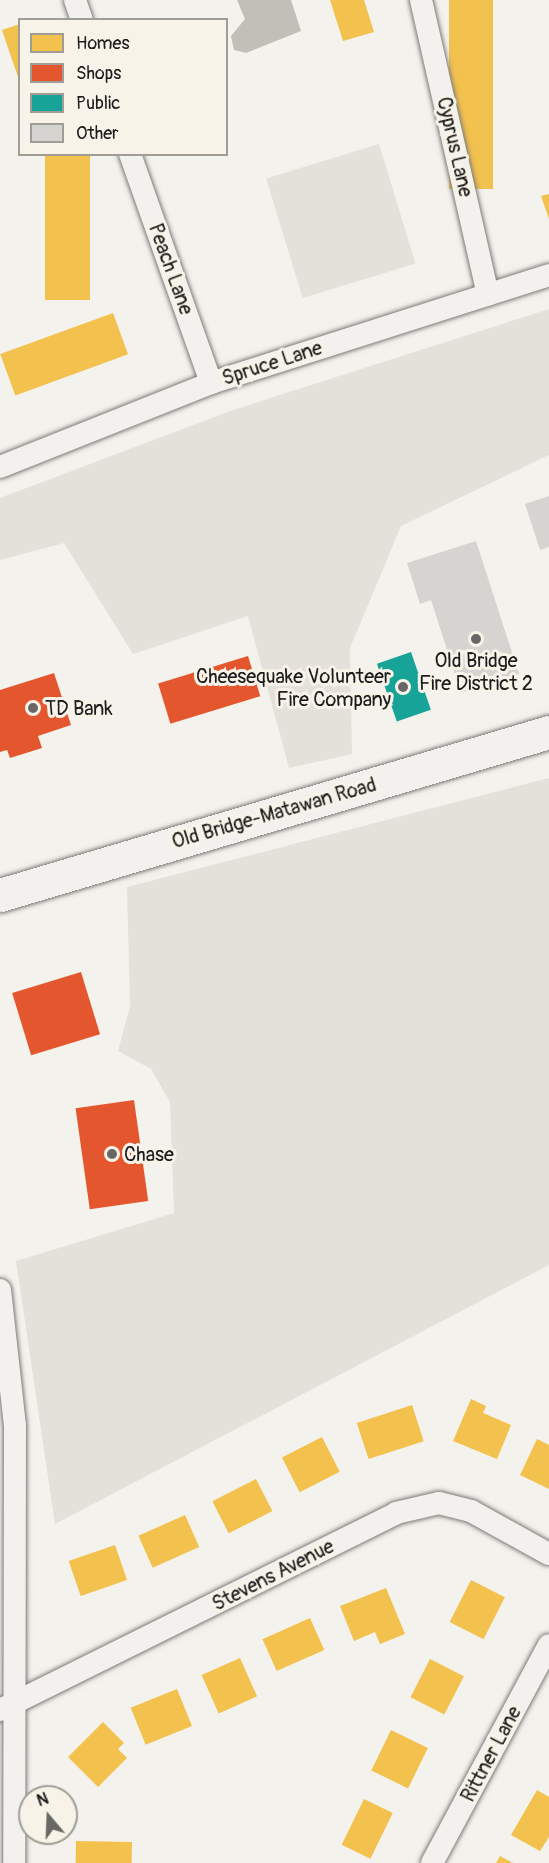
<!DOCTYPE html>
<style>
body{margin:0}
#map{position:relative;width:549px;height:1863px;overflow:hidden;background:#f4f2ec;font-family:Pangolin,sans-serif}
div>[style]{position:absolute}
.green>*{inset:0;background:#e4e1da;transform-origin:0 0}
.water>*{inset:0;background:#c2bfb8}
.homes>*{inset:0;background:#f2c14e;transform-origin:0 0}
.shops>*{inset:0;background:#e4572e;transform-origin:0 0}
.public>*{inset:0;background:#17a398;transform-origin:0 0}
.building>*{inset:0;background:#d5d4d0}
.roads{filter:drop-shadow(0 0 2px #7d7c7a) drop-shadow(0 0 2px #7d7c7a)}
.street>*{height:22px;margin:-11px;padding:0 11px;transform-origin:11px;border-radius:11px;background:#f2f1ed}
.secondary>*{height:33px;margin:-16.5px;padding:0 16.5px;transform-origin:16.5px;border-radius:16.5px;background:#f2f1ed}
.dots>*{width:16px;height:16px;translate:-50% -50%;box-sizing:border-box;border:3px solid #f7f3e8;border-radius:50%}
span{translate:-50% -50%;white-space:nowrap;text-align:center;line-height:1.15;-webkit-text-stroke:6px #f7f3e8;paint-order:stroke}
.street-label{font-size:20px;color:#1c1c1c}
.poi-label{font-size:20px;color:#1c1c1c}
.right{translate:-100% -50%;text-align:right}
.left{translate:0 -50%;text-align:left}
.legend{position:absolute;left:18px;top:18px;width:210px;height:138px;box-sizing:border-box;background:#f7f3e8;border:2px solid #9f9d96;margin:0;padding:8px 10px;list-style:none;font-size:18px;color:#1c1c1c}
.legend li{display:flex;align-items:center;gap:12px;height:30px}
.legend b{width:30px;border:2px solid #9f9d96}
.north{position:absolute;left:18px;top:1785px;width:60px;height:60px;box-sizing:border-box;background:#f7f3e8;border:2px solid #9f9d96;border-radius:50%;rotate:341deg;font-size:16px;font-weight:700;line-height:24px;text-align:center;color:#1c1c1c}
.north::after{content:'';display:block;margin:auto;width:21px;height:27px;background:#686765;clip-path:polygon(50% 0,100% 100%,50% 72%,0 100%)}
</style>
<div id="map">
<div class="green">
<i style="left:379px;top:144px;width:125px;height:118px;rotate:73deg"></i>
<i style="clip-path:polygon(549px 309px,549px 455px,401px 526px,350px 648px,352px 754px,289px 768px,248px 616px,133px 654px,64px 543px,0 560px,0 498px,233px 410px)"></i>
<i style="clip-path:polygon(549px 778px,549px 1265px,55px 1524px,16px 1261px,174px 1213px,170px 1102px,151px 1069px,118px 1051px,130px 1006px,127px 887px)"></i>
</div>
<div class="water">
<i style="clip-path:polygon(237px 0,291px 0,301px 31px,246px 53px,234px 50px,231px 36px,245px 19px)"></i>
</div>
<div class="homes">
<i style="clip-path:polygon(330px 0,364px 0,374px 32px,343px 41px)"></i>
<i style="left:449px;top:0;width:44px;height:189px"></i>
<i style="clip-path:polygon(20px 24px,20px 80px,19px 80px,2px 30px)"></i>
<i style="left:45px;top:154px;width:45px;height:146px"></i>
<i style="clip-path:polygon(549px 194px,549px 219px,541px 196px)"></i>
<i style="left:113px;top:313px;width:44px;height:120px;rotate:70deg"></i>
<i style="clip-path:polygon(471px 1399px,486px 1406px,483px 1413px,511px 1425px,497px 1459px,453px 1441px)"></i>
<i style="left:412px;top:1405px;width:38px;height:58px;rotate:72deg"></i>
<i style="left:322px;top:1437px;width:39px;height:45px;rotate:63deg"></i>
<i style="clip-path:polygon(537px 1439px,549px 1445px,549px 1489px,520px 1475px)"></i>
<i style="left:256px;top:1479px;width:36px;height:49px;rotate:63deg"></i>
<i style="left:185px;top:1515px;width:35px;height:51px;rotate:66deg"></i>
<i style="left:115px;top:1545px;width:37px;height:49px;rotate:71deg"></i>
<i style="left:471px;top:1580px;width:38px;height:47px;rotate:27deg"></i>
<i style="clip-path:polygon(386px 1588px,405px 1634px,380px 1644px,375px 1632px,354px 1641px,340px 1606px)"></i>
<i style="left:310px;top:1618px;width:35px;height:52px;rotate:66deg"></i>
<i style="left:240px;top:1658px;width:42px;height:42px;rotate:66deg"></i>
<i style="left:430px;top:1659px;width:38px;height:43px;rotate:27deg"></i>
<i style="left:177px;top:1689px;width:40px;height:50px;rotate:68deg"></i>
<i style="clip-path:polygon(103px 1722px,124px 1743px,118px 1749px,127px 1758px,98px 1787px,68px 1757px)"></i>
<i style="left:391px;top:1730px;width:41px;height:45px;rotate:26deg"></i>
<i style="clip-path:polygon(537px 1790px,549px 1797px,549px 1837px,540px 1851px,511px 1835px)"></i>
<i style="left:364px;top:1799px;width:32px;height:51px;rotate:26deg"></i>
<i style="left:76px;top:1841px;width:56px;height:22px;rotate:1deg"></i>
<i style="clip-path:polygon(500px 1856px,513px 1863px,496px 1863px)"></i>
</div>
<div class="shops">
<i style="left:248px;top:656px;width:42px;height:94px;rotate:73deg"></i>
<i style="clip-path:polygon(54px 673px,71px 725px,38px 736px,42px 748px,10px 758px,7px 750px,0 752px,0 690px)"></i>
<i style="left:81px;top:972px;width:65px;height:72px;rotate:73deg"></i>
<i style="left:134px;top:1100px;width:102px;height:59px;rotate:82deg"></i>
</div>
<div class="public">
<i style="left:411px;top:652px;width:61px;height:36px;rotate:71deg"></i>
</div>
<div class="building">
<i style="clip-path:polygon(549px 496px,549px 547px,540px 550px,525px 504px)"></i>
<i style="clip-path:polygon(476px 541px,519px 674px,461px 693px,431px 600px,420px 604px,407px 563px)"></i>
</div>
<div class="roads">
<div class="street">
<i style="left:75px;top:0;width:21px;rotate:71deg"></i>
<i style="left:421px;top:0;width:302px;rotate:77.2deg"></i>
<i style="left:130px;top:154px;width:243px;rotate:70.5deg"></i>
<i style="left:0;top:467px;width:227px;rotate:-21.7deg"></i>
<i style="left:211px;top:383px;width:355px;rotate:-17.7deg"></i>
<i style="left:0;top:1290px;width:136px;rotate:83.7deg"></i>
<i style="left:15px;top:1425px;width:438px;rotate:90.1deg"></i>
<i style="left:0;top:1710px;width:442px;rotate:-26.4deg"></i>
<i style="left:396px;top:1513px;width:44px;rotate:-13.1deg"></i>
<i style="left:439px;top:1503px;width:33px;rotate:14deg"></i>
<i style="left:471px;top:1511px;width:89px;rotate:28.9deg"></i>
<i style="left:432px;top:1863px;width:247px;rotate:-61.8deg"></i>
</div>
<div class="secondary">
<i style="left:0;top:895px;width:573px;rotate:-16.54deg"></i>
</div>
</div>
<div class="dots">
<i style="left:476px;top:639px;background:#686765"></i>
<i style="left:403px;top:687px;background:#686765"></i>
<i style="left:33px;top:708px;background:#686765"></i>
<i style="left:112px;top:1154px;background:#686765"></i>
</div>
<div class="street-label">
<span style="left:455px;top:147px;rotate:77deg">Cyprus Lane</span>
<span style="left:171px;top:269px;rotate:70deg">Peach Lane</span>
<span style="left:272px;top:363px;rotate:-18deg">Spruce Lane</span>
<span style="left:274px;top:813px;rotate:-16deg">Old Bridge-Matawan Road</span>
<span style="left:273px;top:1575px;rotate:-27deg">Stevens Avenue</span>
<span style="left:491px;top:1754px;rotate:-62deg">Rittner Lane</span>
</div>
<div class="poi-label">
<span style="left:476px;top:672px">Old Bridge<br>Fire District 2</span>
<span class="right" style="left:391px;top:688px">Cheesequake Volunteer<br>Fire Company</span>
<span class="left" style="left:45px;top:708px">TD Bank</span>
<span class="left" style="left:124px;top:1154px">Chase</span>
</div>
<ul class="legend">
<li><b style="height:16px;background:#f2c14e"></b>Homes</li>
<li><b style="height:16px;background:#e4572e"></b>Shops</li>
<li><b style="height:16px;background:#17a398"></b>Public</li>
<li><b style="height:16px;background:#d5d4d0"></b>Other</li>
</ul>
<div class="north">N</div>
</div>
